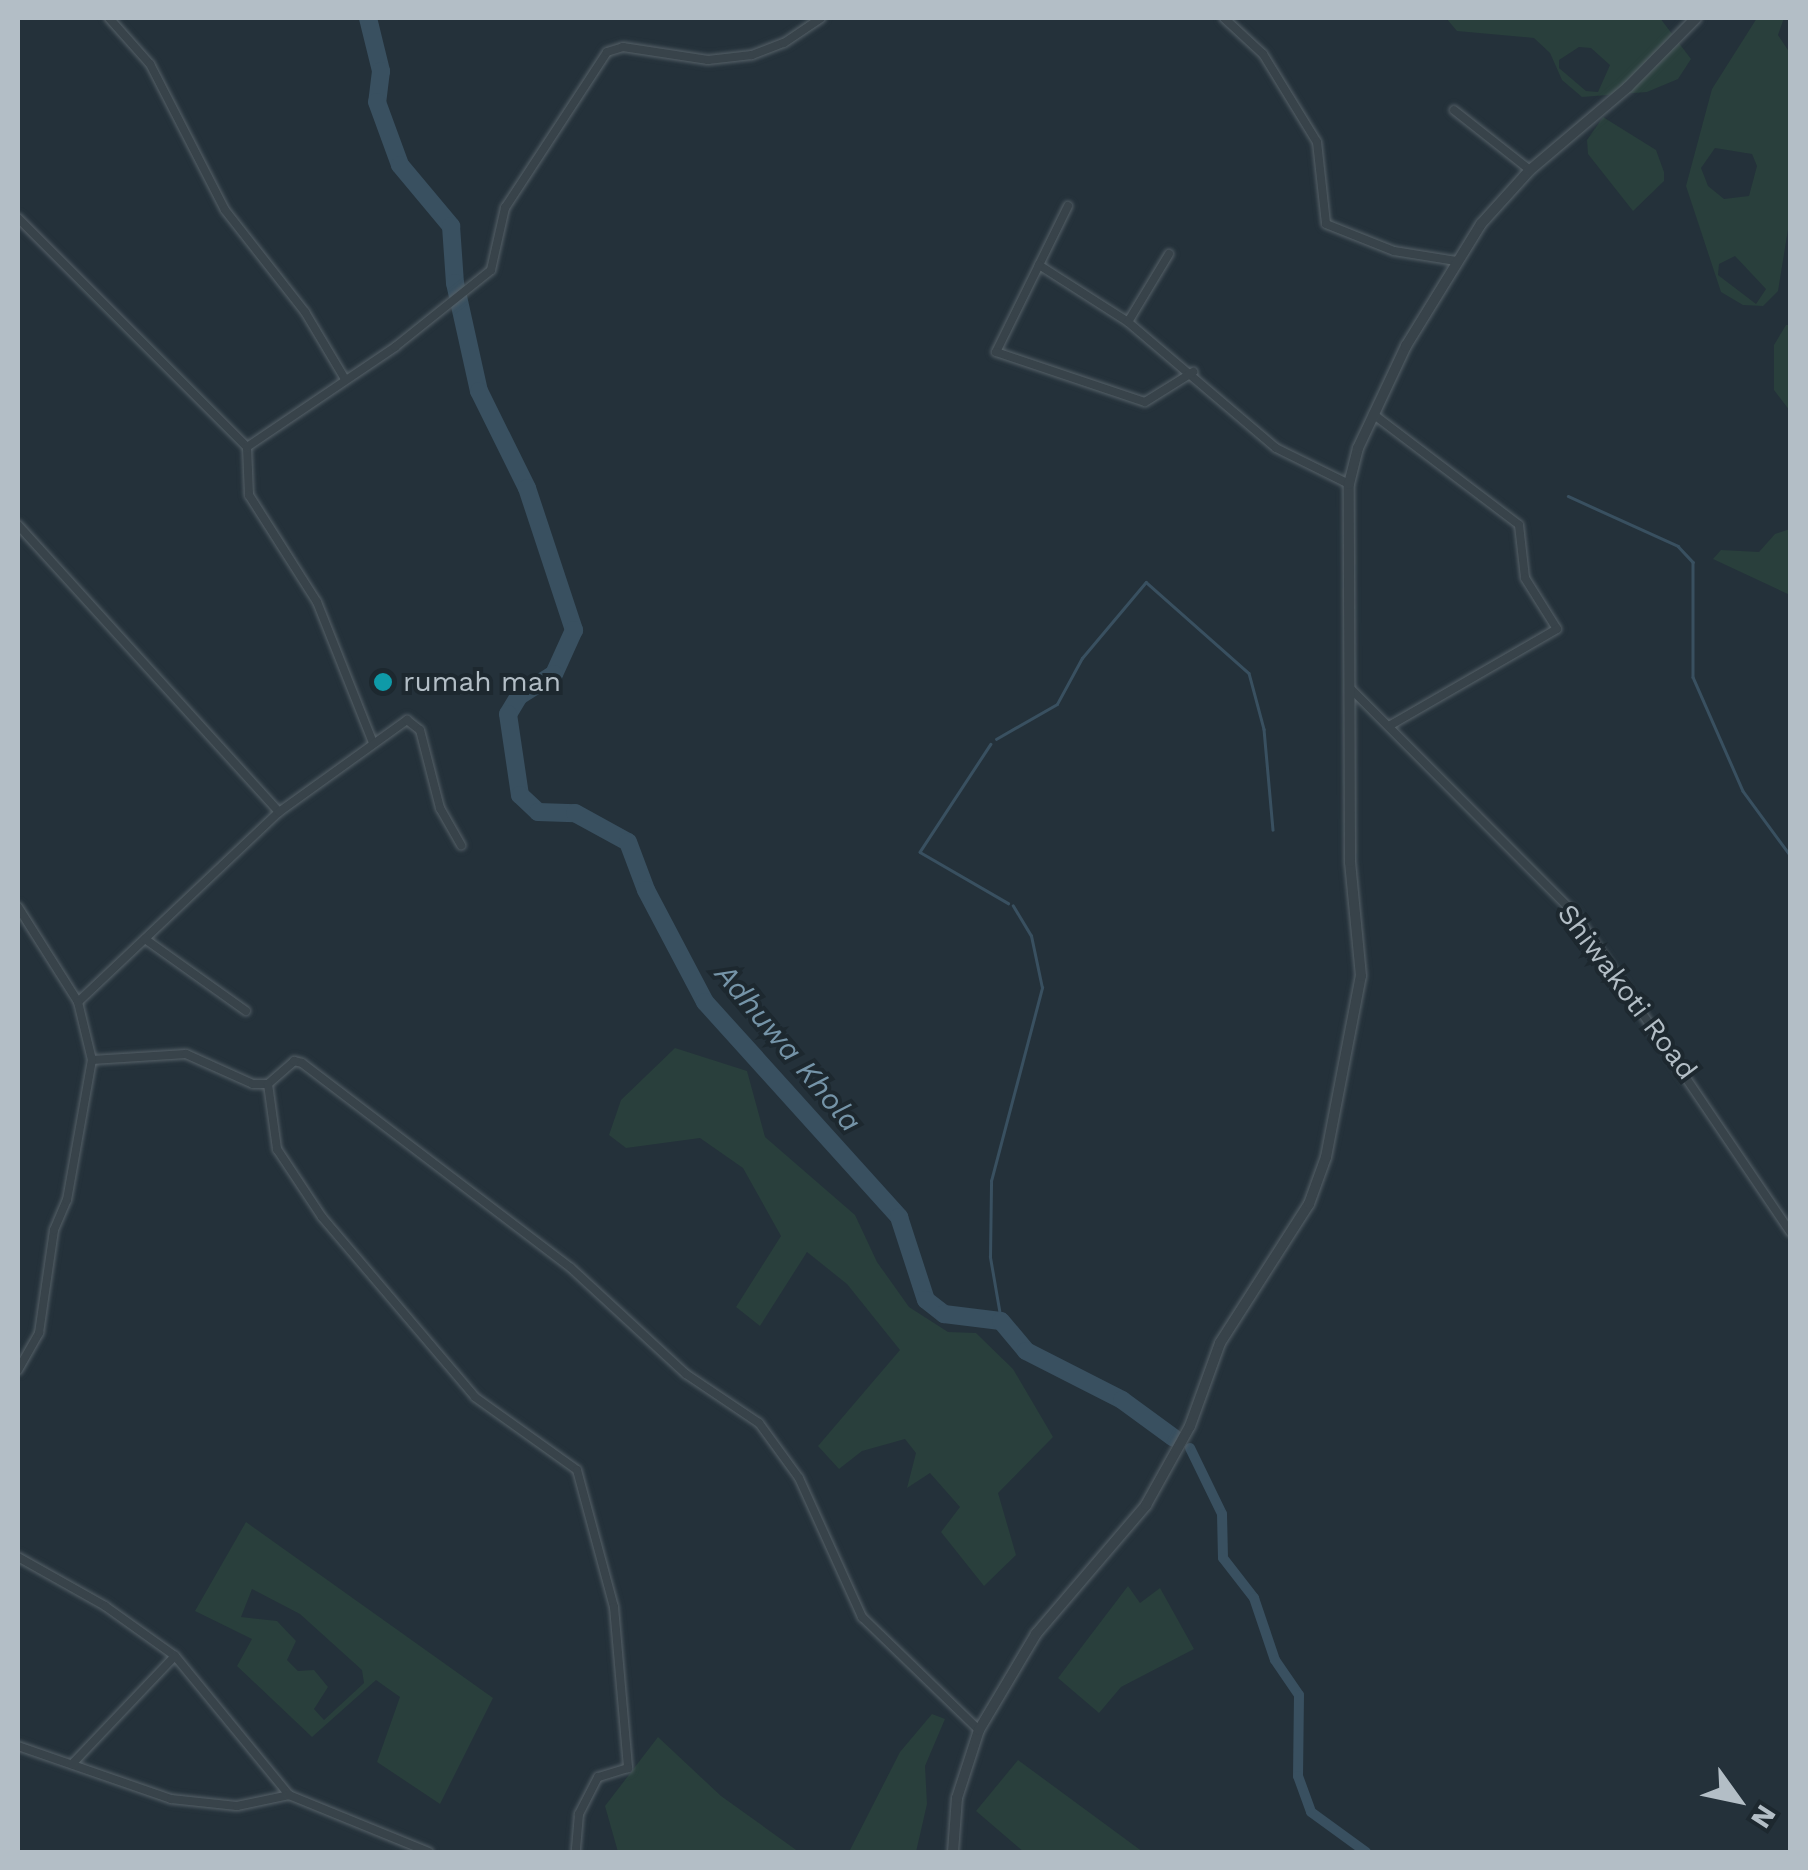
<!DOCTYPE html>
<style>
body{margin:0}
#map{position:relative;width:1808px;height:1870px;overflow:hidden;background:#24313a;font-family:"Work Sans",sans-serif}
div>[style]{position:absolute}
.green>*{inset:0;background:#293f3c}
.stream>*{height:2.5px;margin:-1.25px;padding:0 1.25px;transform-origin:1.25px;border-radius:1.25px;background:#395060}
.canal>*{height:10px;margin:-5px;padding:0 5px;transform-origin:5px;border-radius:5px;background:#395060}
.river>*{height:18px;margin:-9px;padding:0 9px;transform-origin:9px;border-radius:9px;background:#395060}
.roads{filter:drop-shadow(0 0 2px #566168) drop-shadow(0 0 2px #566168)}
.minor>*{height:8px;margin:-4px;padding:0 4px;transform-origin:4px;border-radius:4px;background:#38434a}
.tertiary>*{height:10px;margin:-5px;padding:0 5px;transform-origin:5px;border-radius:5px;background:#38434a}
.dots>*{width:28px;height:28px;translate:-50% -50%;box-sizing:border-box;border:5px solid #1d282f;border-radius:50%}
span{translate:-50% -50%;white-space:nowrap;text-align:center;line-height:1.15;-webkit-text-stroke:8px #1d282f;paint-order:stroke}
.poi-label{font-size:28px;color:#b3bec6}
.left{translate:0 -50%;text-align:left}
.street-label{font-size:28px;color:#b3bec6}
.water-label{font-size:30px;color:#7594a8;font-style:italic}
.frame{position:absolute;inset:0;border:20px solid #b3bec6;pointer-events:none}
.north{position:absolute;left:1688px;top:1750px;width:100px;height:100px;-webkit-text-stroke:8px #1d282f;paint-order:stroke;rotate:123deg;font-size:28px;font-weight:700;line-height:40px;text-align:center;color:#b3bec6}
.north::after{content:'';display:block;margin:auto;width:35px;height:45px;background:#b3bec6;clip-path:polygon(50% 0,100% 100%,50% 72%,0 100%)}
</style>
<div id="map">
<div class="green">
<i style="clip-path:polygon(evenodd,1446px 18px,1660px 18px,1691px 59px,1678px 79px,1647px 92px,1582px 97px,1562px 80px,1550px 53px,1534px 38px,1457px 31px,1446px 18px,1579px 47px,1591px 48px,1610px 65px,1598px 92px,1586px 91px,1559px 68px,1559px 60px,1579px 47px)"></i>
<i style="clip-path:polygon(evenodd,1757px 18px,1784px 18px,1778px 35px,1790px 53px,1790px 217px,1778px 291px,1763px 306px,1743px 305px,1721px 292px,1686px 186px,1712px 89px,1757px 18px,1715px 148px,1752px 154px,1757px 166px,1749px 196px,1724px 199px,1708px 186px,1701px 168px,1715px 148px,1757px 18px,1735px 256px,1766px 289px,1756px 304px,1718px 275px,1719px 264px,1735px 256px)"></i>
<i style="clip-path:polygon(1603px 117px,1656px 150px,1664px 172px,1664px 181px,1633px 211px,1588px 154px,1587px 140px)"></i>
<i style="clip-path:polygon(1786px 325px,1790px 325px,1790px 411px,1774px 390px,1774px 345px)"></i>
<i style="clip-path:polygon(1790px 529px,1790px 595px,1713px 559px,1721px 550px,1759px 552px,1775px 534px)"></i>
<i style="clip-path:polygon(675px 1048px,747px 1071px,765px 1137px,855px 1215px,877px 1262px,909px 1307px,948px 1332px,976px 1333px,1013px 1369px,1053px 1437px,998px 1493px,1016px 1555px,984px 1586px,941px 1532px,960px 1507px,930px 1473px,907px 1488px,916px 1453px,905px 1439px,862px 1451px,839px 1469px,818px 1446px,900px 1350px,847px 1284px,807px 1252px,760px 1326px,736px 1307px,781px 1236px,743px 1168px,700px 1138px,626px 1148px,609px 1135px,621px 1100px)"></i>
<i style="clip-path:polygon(evenodd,246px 1522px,493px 1698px,440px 1804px,377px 1762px,400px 1697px,376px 1680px,312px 1737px,237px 1666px,252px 1639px,195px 1611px,246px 1522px,252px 1589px,300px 1614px,362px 1670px,364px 1683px,324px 1720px,314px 1709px,328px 1687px,314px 1670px,298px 1671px,287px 1660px,296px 1641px,277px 1621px,241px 1617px,252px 1589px)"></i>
<i style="clip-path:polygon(1128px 1586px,1140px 1603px,1160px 1588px,1194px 1649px,1121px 1687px,1099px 1713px,1058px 1678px)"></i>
<i style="clip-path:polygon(932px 1714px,945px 1719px,925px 1766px,927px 1804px,916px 1852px,849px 1852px,900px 1752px)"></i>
<i style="clip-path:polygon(658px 1737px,721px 1796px,799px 1852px,618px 1852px,605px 1806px)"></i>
<i style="clip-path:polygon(1018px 1760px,1143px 1852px,1024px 1852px,976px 1811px)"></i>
</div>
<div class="stream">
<i style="left:1568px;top:496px;width:121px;rotate:24.4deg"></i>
<i style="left:1678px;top:546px;width:22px;rotate:47deg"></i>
<i style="left:1693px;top:562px;width:115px;rotate:90deg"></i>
<i style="left:1693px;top:677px;width:124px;rotate:66.3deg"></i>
<i style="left:1743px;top:791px;width:79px;rotate:53.7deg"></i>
<i style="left:996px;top:739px;width:70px;rotate:-29.8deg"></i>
<i style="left:1057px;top:704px;width:52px;rotate:-61.5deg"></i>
<i style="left:1082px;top:658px;width:99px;rotate:-49.9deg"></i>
<i style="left:1146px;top:582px;width:137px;rotate:41.5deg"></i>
<i style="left:1249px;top:673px;width:58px;rotate:75deg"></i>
<i style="left:1264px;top:729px;width:101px;rotate:84.9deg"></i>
<i style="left:991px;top:744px;width:129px;rotate:123.3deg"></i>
<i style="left:920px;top:852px;width:102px;rotate:30.1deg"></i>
<i style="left:1001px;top:1321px;width:65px;rotate:-99.8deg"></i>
<i style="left:990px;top:1257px;width:76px;rotate:-89.2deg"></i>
<i style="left:991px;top:1181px;width:200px;rotate:-75.2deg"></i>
<i style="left:1042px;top:988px;width:53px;rotate:-101.9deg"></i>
<i style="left:1031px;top:936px;width:35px;rotate:-121deg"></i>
</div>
<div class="canal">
<i style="left:1190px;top:1448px;width:73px;rotate:64.1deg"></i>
<i style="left:1222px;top:1514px;width:44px;rotate:88.7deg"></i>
<i style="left:1223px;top:1558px;width:51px;rotate:52.2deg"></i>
<i style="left:1254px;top:1598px;width:65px;rotate:71.3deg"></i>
<i style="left:1275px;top:1660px;width:42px;rotate:55.6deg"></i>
<i style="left:1299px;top:1695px;width:81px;rotate:90.7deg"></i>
<i style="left:1298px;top:1776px;width:38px;rotate:70deg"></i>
<i style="left:1311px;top:1812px;width:68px;rotate:36deg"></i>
</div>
<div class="river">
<i style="left:368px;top:18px;width:55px;rotate:76.2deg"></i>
<i style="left:381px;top:71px;width:31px;rotate:97deg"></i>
<i style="left:377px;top:102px;width:67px;rotate:69.9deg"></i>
<i style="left:400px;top:165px;width:80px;rotate:50.1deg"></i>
<i style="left:451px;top:226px;width:57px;rotate:86deg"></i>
<i style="left:455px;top:283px;width:111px;rotate:77.5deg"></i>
<i style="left:479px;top:391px;width:108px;rotate:63.7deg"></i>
<i style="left:527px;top:488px;width:150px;rotate:71.7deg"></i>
<i style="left:574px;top:630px;width:48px;rotate:114.4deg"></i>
<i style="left:554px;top:674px;width:41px;rotate:147.8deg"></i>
<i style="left:519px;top:696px;width:21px;rotate:121deg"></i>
<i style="left:508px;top:714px;width:82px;rotate:81.6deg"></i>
<i style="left:520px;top:795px;width:25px;rotate:43deg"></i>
<i style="left:538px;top:812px;width:37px;rotate:2deg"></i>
<i style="left:575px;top:813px;width:60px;rotate:28.7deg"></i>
<i style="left:628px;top:842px;width:51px;rotate:69.4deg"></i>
<i style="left:646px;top:890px;width:127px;rotate:62.2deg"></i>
<i style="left:705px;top:1002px;width:290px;rotate:47.9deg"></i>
<i style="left:899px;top:1217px;width:87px;rotate:72deg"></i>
<i style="left:926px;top:1300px;width:23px;rotate:38deg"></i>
<i style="left:944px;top:1314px;width:57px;rotate:7deg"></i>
<i style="left:1001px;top:1321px;width:39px;rotate:50deg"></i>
<i style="left:1026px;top:1351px;width:108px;rotate:27deg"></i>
<i style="left:1122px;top:1400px;width:64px;rotate:36.2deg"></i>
</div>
<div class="roads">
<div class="minor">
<i style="left:109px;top:18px;width:62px;rotate:48.3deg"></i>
<i style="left:150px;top:64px;width:164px;rotate:62.8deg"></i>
<i style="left:225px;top:210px;width:130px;rotate:51.9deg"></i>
<i style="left:305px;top:312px;width:78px;rotate:59.2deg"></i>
<i style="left:1224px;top:18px;width:53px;rotate:42.7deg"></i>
<i style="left:1263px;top:54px;width:103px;rotate:58.5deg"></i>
<i style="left:1317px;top:142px;width:82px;rotate:83.7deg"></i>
<i style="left:1326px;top:224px;width:73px;rotate:21.7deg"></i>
<i style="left:1394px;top:251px;width:63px;rotate:9.2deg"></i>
<i style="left:1454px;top:110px;width:97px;rotate:38.3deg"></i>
<i style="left:1068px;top:206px;width:66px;rotate:116.2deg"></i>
<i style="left:1039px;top:265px;width:106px;rotate:32.6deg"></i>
<i style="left:18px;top:218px;width:324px;rotate:45deg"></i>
<i style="left:247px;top:447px;width:48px;rotate:87.6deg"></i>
<i style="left:249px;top:495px;width:127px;rotate:57.6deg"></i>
<i style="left:317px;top:602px;width:149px;rotate:68.3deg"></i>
<i style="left:1169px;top:254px;width:79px;rotate:121.1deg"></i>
<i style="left:1128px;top:322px;width:194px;rotate:40.4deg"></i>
<i style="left:1276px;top:448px;width:81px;rotate:26.3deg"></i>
<i style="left:1039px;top:265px;width:97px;rotate:116.3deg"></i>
<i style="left:996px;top:352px;width:157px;rotate:18.6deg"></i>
<i style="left:1145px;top:402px;width:57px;rotate:-32deg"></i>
<i style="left:1373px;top:414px;width:183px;rotate:37.2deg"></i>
<i style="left:1519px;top:525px;width:53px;rotate:83.5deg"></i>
<i style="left:1525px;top:578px;width:60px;rotate:57.9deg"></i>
<i style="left:1557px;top:629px;width:192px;rotate:150deg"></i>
<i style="left:247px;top:447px;width:179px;rotate:-34deg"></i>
<i style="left:395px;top:347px;width:123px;rotate:-38.7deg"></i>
<i style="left:491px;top:270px;width:64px;rotate:-77.3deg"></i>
<i style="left:505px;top:208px;width:186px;rotate:-56.8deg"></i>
<i style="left:607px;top:52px;width:17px;rotate:-17deg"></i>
<i style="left:623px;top:47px;width:86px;rotate:8.7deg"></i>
<i style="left:708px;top:60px;width:44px;rotate:-6.5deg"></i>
<i style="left:752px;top:55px;width:34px;rotate:-21deg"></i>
<i style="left:784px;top:43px;width:45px;rotate:-34deg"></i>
<i style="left:18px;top:525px;width:388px;rotate:47.7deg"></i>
<i style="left:1351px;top:689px;width:317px;rotate:45.1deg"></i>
<i style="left:1575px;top:914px;width:384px;rotate:55.9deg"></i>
<i style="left:18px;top:907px;width:112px;rotate:57.7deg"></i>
<i style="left:78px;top:1002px;width:277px;rotate:-43.4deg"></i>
<i style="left:279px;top:812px;width:158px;rotate:-35.7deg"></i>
<i style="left:407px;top:720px;width:16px;rotate:38deg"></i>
<i style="left:420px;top:730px;width:81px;rotate:75.6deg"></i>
<i style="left:440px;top:808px;width:43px;rotate:60.4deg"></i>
<i style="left:145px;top:939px;width:124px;rotate:35.5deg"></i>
<i style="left:92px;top:1060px;width:94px;rotate:-3.7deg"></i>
<i style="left:186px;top:1054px;width:73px;rotate:24.1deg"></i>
<i style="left:253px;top:1084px;width:15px"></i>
<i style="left:268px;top:1084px;width:35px;rotate:-41deg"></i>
<i style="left:294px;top:1061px;width:8px;rotate:14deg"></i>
<i style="left:302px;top:1063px;width:338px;rotate:37.3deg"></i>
<i style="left:571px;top:1268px;width:156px;rotate:42.7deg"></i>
<i style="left:686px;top:1374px;width:88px;rotate:33.9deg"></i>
<i style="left:759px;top:1423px;width:68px;rotate:54deg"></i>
<i style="left:799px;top:1478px;width:153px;rotate:65.6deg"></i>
<i style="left:862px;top:1617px;width:163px;rotate:44deg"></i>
<i style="left:268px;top:1084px;width:66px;rotate:82.1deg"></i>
<i style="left:277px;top:1149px;width:82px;rotate:56.5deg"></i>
<i style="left:322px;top:1217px;width:236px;rotate:49.6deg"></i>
<i style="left:475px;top:1397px;width:125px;rotate:35.6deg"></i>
<i style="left:577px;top:1470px;width:142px;rotate:74.9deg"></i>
<i style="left:614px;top:1607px;width:162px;rotate:85deg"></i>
<i style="left:628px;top:1768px;width:31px;rotate:163deg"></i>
<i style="left:598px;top:1777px;width:42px;rotate:117.2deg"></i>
<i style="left:579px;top:1814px;width:38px;rotate:95deg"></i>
<i style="left:18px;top:1370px;width:43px;rotate:-60.4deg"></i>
<i style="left:39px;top:1333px;width:104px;rotate:-81.7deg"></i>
<i style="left:54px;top:1230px;width:33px;rotate:-67deg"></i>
<i style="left:67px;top:1200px;width:142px;rotate:-79.9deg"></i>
<i style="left:92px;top:1060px;width:60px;rotate:-103.6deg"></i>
<i style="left:18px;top:1557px;width:100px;rotate:29.4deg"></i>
<i style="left:105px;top:1606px;width:86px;rotate:35.5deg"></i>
<i style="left:175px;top:1656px;width:180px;rotate:50.6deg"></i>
<i style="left:18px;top:1746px;width:162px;rotate:19.1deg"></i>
<i style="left:171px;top:1799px;width:66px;rotate:6.1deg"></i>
<i style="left:237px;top:1806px;width:53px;rotate:-11.9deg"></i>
<i style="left:289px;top:1795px;width:151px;rotate:22.2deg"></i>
<i style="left:72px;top:1764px;width:149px;rotate:-46.4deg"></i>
</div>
<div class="tertiary">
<i style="left:953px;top:1852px;width:54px;rotate:-85.8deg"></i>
<i style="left:957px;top:1798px;width:71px;rotate:-72.1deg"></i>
<i style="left:979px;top:1730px;width:112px;rotate:-59.3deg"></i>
<i style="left:1036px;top:1634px;width:170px;rotate:-49.5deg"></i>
<i style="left:1146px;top:1505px;width:90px;rotate:-60.9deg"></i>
<i style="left:1190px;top:1426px;width:88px;rotate:-70.1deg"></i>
<i style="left:1220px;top:1343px;width:165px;rotate:-57.4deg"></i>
<i style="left:1309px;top:1204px;width:50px;rotate:-70.1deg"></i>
<i style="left:1326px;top:1157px;width:184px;rotate:-79.1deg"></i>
<i style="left:1361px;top:976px;width:115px;rotate:-95.5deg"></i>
<i style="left:1350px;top:862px;width:378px;rotate:-90.2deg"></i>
<i style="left:1349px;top:484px;width:37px;rotate:-76deg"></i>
<i style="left:1358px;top:448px;width:113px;rotate:-64.8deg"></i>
<i style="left:1406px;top:346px;width:143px;rotate:-58.4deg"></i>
<i style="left:1481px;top:224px;width:73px;rotate:-47.8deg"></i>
<i style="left:1530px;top:170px;width:128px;rotate:-40.3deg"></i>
<i style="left:1628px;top:87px;width:97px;rotate:-45.4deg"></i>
</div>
</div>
<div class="dots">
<i style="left:383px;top:682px;background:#0f9aa8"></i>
</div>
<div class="poi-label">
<span class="left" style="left:403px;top:682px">rumah man</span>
</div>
<div class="street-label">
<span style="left:1627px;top:992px;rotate:53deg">Shiwakoti Road</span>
</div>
<div class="water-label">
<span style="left:788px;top:1048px;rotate:50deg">Adhuwa Khola</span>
</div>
<div class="frame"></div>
<div class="north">N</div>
</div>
